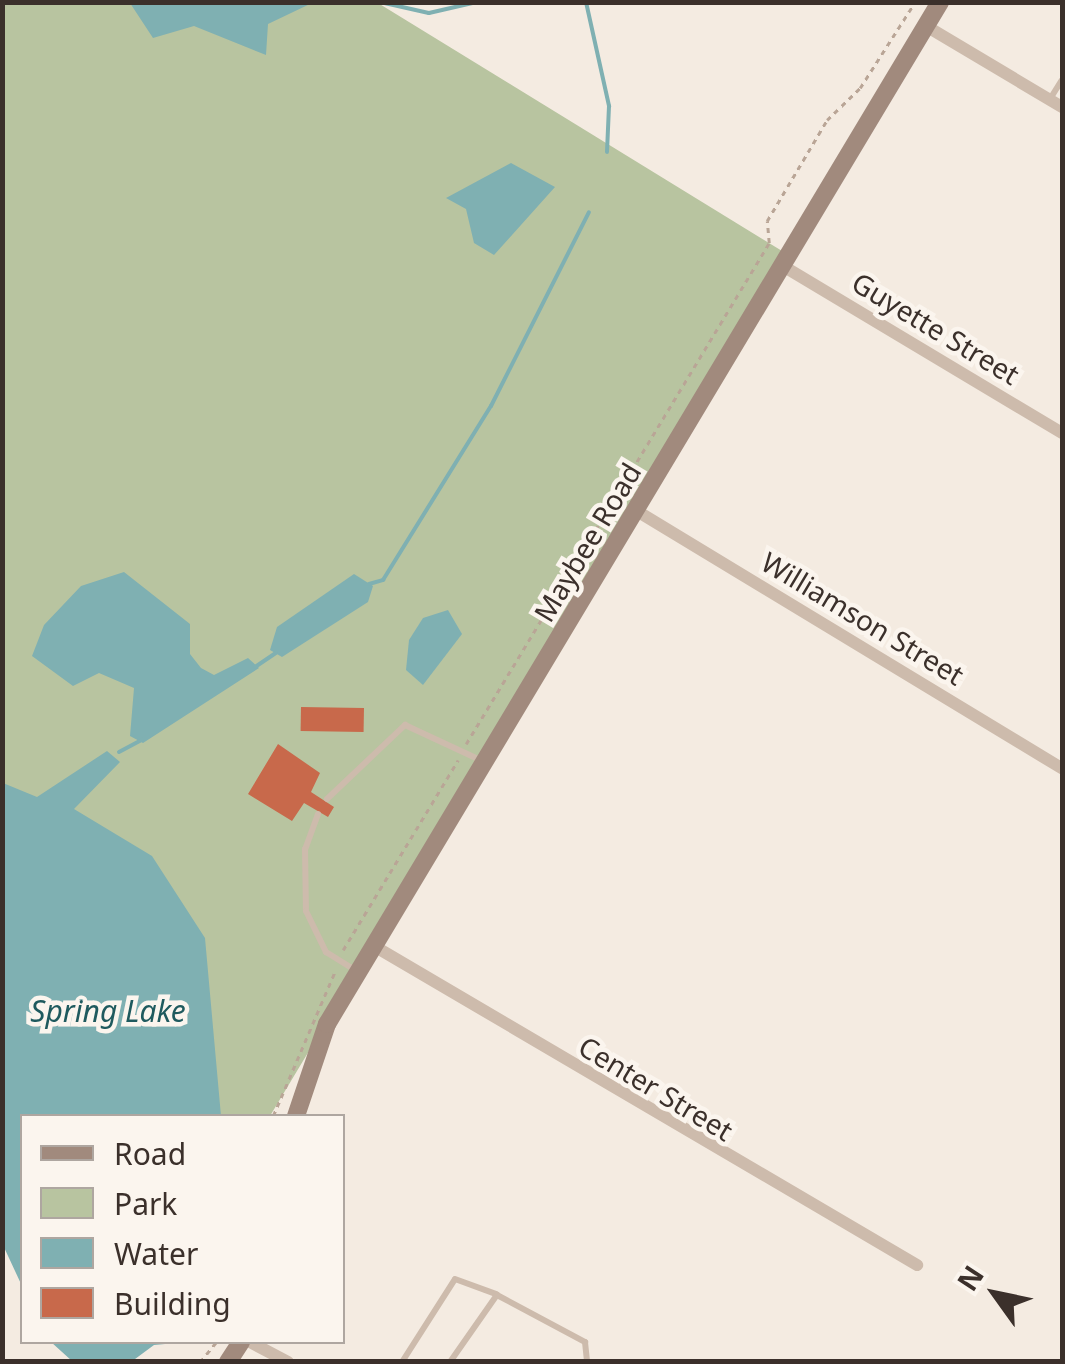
<!DOCTYPE html>
<style>
body{margin:0}
#map{position:relative;width:1065px;height:1364px;overflow:hidden;background:#f4ebe1;font-family:"Noto Sans",sans-serif}
div>[style]{position:absolute}
.green>*{inset:0;background:#b8c4a0}
.water>*{inset:0;background:#7fb0b2}
.stream>*{height:4px;margin:-2px;padding:0 2px;transform-origin:2px;border-radius:2px;background:#7fb0b2}
.building>*{inset:0;background:#c8694b;transform-origin:0 0}
.path>*{height:2.5px;margin-top:-1.25px;transform-origin:0;background:repeating-linear-gradient(90deg,#b9a596 0 5px,transparent 0 10px)}
.lane>*{height:6px;margin:-3px;padding:0 3px;transform-origin:3px;border-radius:3px;background:#cdbbac}
.street>*{height:12px;margin:-6px;padding:0 6px;transform-origin:6px;border-radius:6px;background:#cdbbac}
.secondary>*{height:18px;margin:-9px;padding:0 9px;transform-origin:9px;border-radius:9px;background:#a18a7d}
span{translate:-50% -50%;white-space:nowrap;text-align:center;line-height:1.15;-webkit-text-stroke:9px #fbf5ee;paint-order:stroke}
.street-label{font-size:28px;color:#3b302b}
.water-label{font-size:30px;color:#1f5a5e;font-style:italic}
.frame{position:absolute;inset:0;border:5px solid #3b302b;pointer-events:none}
.legend{position:absolute;left:20px;top:1114px;width:325px;height:230px;box-sizing:border-box;background:#fbf5ee;border:2px solid #aea6a0;margin:0;padding:12px 18px;list-style:none;font-size:30px;color:#3b302b}
.legend li{display:flex;align-items:center;gap:20px;height:50px}
.legend b{width:50px;border:2px solid #aea6a0}
.north{position:absolute;left:945px;top:1244px;width:100px;height:100px;-webkit-text-stroke:8px #fbf5ee;paint-order:stroke;rotate:303deg;font-size:28px;font-weight:700;line-height:40px;text-align:center;color:#3b302b}
.north::after{content:'';display:block;margin:auto;width:35px;height:45px;background:#3b302b;clip-path:polygon(50% 0,100% 100%,50% 72%,0 100%)}
</style>
<div id="map">
<div class="green">
<i style="clip-path:polygon(3px 3px,378px 3px,787px 254px,270px 1116px,22px 1116px,3px 1215px)"></i>
</div>
<div class="water">
<i style="clip-path:polygon(130px 3px,312px 2px,312px 3px,268px 24px,266px 55px,194px 26px,153px 38px)"></i>
<i style="clip-path:polygon(511px 163px,555px 187px,494px 255px,474px 243px,466px 209px,446px 198px)"></i>
<i style="clip-path:polygon(124px 572px,190px 624px,190px 654px,201px 668px,214px 675px,248px 658px,259px 668px,143px 743px,130px 736px,134px 688px,99px 673px,73px 686px,32px 656px,44px 625px,81px 586px)"></i>
<i style="clip-path:polygon(354px 574px,373px 586px,368px 602px,282px 657px,270px 650px,277px 627px)"></i>
<i style="clip-path:polygon(448px 610px,462px 634px,423px 685px,406px 670px,409px 640px,423px 618px)"></i>
<i style="clip-path:polygon(107px 751px,120px 762px,74px 809px,152px 856px,205px 938px,221px 1116px,22px 1116px,22px 1286px,2px 1243px,3px 783px,37px 797px)"></i>
<i style="clip-path:polygon(51px 1342px,187px 1342px,154px 1345px,131px 1362px,72px 1361px)"></i>
</div>
<div class="stream">
<i style="left:380px;top:2px;width:50px;rotate:12.7deg"></i>
<i style="left:429px;top:13px;width:49px;rotate:-12.9deg"></i>
<i style="left:586px;top:2px;width:107px;rotate:77.5deg"></i>
<i style="left:609px;top:106px;width:46px;rotate:92.5deg"></i>
<i style="left:369px;top:584px;width:15px;rotate:-16deg"></i>
<i style="left:383px;top:580px;width:205px;rotate:-58.2deg"></i>
<i style="left:491px;top:406px;width:217px;rotate:-63.2deg"></i>
<i style="left:255px;top:667px;width:25px;rotate:-34deg"></i>
<i style="left:119px;top:752px;width:26px;rotate:-28deg"></i>
</div>
<div class="building">
<i style="left:301px;top:707px;width:63px;height:24px;rotate:1deg"></i>
<i style="clip-path:polygon(278px 744px,320px 773px,311px 792px,334px 807px,328px 817px,304px 803px,292px 821px,248px 794px)"></i>
</div>
<div class="path">
<i style="left:466px;top:744px;width:585px;rotate:-58.83deg"></i>
<i style="left:769px;top:243px;width:22px;rotate:-95deg"></i>
<i style="left:767px;top:221px;width:117px;rotate:-59.3deg"></i>
<i style="left:827px;top:120px;width:46px;rotate:-44.1deg"></i>
<i style="left:860px;top:88px;width:102px;rotate:-57.4deg"></i>
<i style="left:343px;top:950px;width:222px;rotate:-58.8deg"></i>
<i style="left:273px;top:1116px;width:158px;rotate:-66.8deg"></i>
<i style="left:200px;top:1362px;width:26px;rotate:-51deg"></i>
</div>
<div class="lane">
<i style="left:1050px;top:99px;width:22px;rotate:-58deg"></i>
<i style="left:327px;top:799px;width:108px;rotate:-43.5deg"></i>
<i style="left:405px;top:725px;width:83px;rotate:25deg"></i>
<i style="left:318px;top:814px;width:37px;rotate:110deg"></i>
<i style="left:305px;top:849px;width:62px;rotate:89.1deg"></i>
<i style="left:306px;top:911px;width:46px;rotate:64deg"></i>
<i style="left:326px;top:952px;width:36px;rotate:32deg"></i>
<i style="left:402px;top:1362px;width:98px;rotate:-57.4deg"></i>
<i style="left:455px;top:1279px;width:44px;rotate:20.1deg"></i>
<i style="left:450px;top:1362px;width:82px;rotate:-55deg"></i>
<i style="left:497px;top:1295px;width:100px;rotate:28.1deg"></i>
<i style="left:585px;top:1342px;width:20px;rotate:84deg"></i>
</div>
<div class="street">
<i style="left:926px;top:26px;width:158px;rotate:30.8deg"></i>
<i style="left:783px;top:266px;width:325px;rotate:30.9deg"></i>
<i style="left:637px;top:511px;width:497px;rotate:31.2deg"></i>
<i style="left:374px;top:946px;width:630px;rotate:30.43deg"></i>
<i style="left:250px;top:1342px;width:43px;rotate:27.8deg"></i>
</div>
<div class="secondary">
<i style="left:296px;top:1116px;width:97px;rotate:-71.4deg"></i>
<i style="left:327px;top:1024px;width:1192px;rotate:-59.04deg"></i>
<i style="left:228px;top:1362px;width:24px;rotate:-57deg"></i>
</div>
<div class="street-label">
<span style="left:936px;top:328px;rotate:31deg">Guyette Street</span>
<span style="left:587px;top:542px;rotate:-59deg">Maybee Road</span>
<span style="left:863px;top:618px;rotate:31deg">Williamson Street</span>
<span style="left:656px;top:1088px;rotate:31deg">Center Street</span>
</div>
<div class="water-label">
<span style="left:108px;top:1011px">Spring Lake</span>
</div>
<div class="frame"></div>
<ul class="legend">
<li><b style="height:12px;background:#a18a7d"></b>Road</li>
<li><b style="height:28px;background:#b8c4a0"></b>Park</li>
<li><b style="height:28px;background:#7fb0b2"></b>Water</li>
<li><b style="height:28px;background:#c8694b"></b>Building</li>
</ul>
<div class="north">N</div>
</div>
